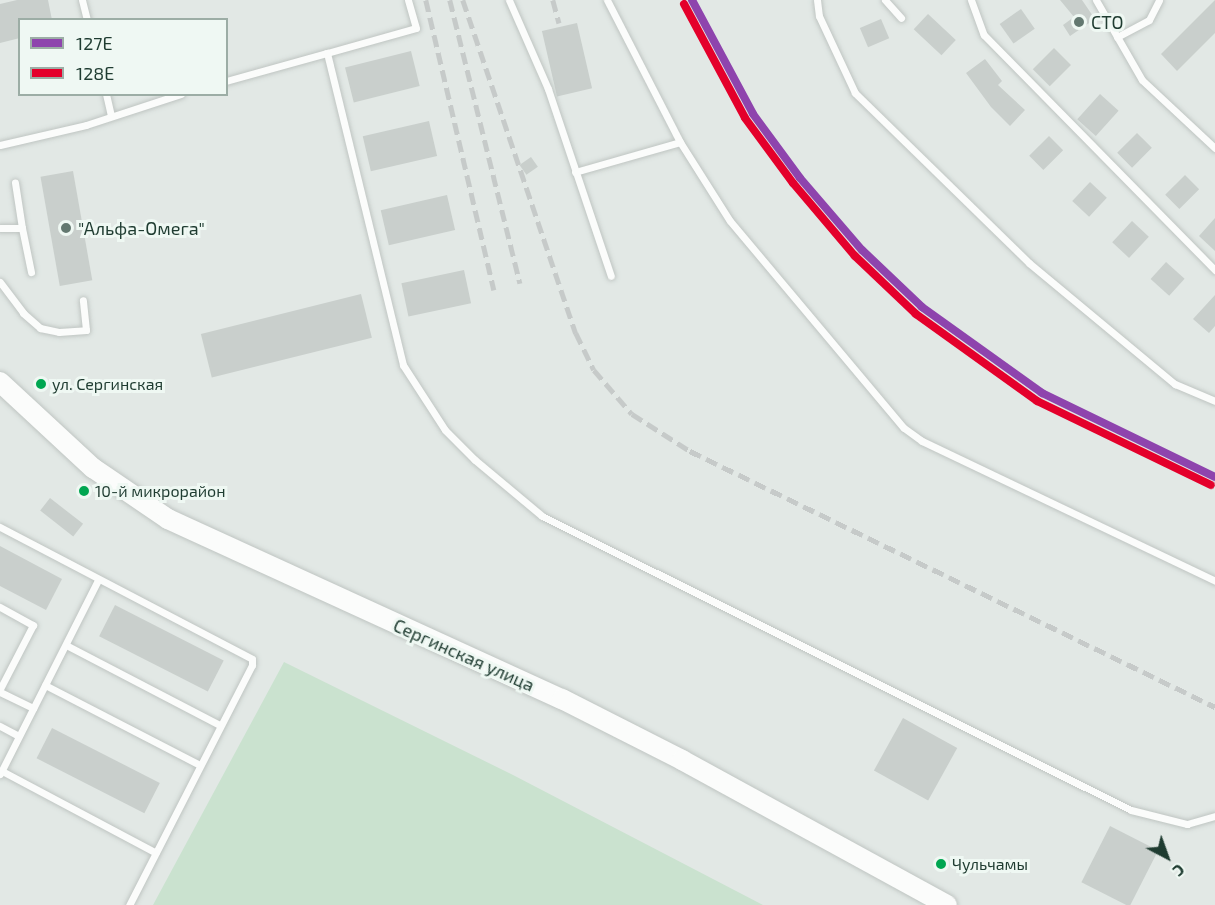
<!DOCTYPE html>
<meta charset="utf-8">
<style>
body{margin:0}
#map{position:relative;width:1215px;height:905px;overflow:hidden;background:#e2e8e5;font-family:"Exo 2",sans-serif}
div>[style]{position:absolute}
.green>*{inset:0;background:#cae2cf}
.building>*{inset:0;background:#c9cfcc;transform-origin:0 0}
.roads{filter:drop-shadow(0 0 2px #bfc5c2) drop-shadow(0 0 2px #bfc5c2)}
.lane>*{height:7px;margin:-3.5px;padding:0 3.5px;transform-origin:3.5px;border-radius:3.5px;background:#fbfcfb}
.secondary>*{height:20px;margin:-10px;padding:0 10px;transform-origin:10px;border-radius:10px;background:#fbfcfb}
.rail>*{height:4.5px;margin-top:-2.25px;transform-origin:0;background:repeating-linear-gradient(90deg,#c6cac9 0 12px,transparent 0 18px)}
.rail-1>*{height:8px;margin:-4px;padding:0 4px;transform-origin:4px;border-radius:4px;background:#8e44ad}
.rail-2>*{height:8px;margin:-4px;padding:0 4px;transform-origin:4px;border-radius:4px;background:#e4002b}
.dots>*{width:16px;height:16px;translate:-50% -50%;box-sizing:border-box;border:3px solid #eff8f3;border-radius:50%}
span{translate:-50% -50%;white-space:nowrap;text-align:center;line-height:1.15;-webkit-text-stroke:6px #eff8f3;paint-order:stroke}
.bus-label{font-size:16px;color:#1f3c31}
.left{translate:0 -50%;text-align:left}
.poi-label{font-size:18px;color:#1f3c31}
.street-label{font-size:18px;color:#1f3c31}
.legend{position:absolute;left:18px;top:18px;width:210px;height:78px;box-sizing:border-box;background:#eff8f3;border:2px solid #9cada5;margin:0;padding:8px 10px;list-style:none;font-size:18px;color:#1f3c31}
.legend li{display:flex;align-items:center;gap:12px;height:30px}
.legend b{width:30px;border:2px solid #9cada5}
.north{position:absolute;left:1137px;top:827px;width:60px;height:60px;-webkit-text-stroke:4px #eff8f3;paint-order:stroke;rotate:139deg;font-size:16px;font-weight:700;line-height:24px;text-align:center;color:#1f3c31}
.north::after{content:'';display:block;margin:auto;width:21px;height:27px;background:#1f3c31;clip-path:polygon(50% 0,100% 100%,50% 72%,0 100%)}
</style>
<div id="map">
<div class="green">
<i style="clip-path:polygon(284px 662px,513px 775px,763px 905px,153px 905px)"></i>
</div>
<div class="building">
<i style="clip-path:polygon(17px 0,48px 0,52px 20px,20px 20px,20px 38px,0 43px,0 4px)"></i>
<i style="clip-path:polygon(1060px 0,1082px 0,1095px 19px,1070px 36px,1063px 25px,1074px 17px)"></i>
<i style="clip-path:polygon(1215px 0,1215px 33px,1177px 71px,1161px 54px)"></i>
<i style="left:1021px;top:9px;width:24px;height:26px;rotate:55deg"></i>
<i style="left:928px;top:14px;width:38px;height:21px;rotate:43deg"></i>
<i style="left:881px;top:19px;width:21px;height:23px;rotate:67deg"></i>
<i style="left:577px;top:23px;width:67px;height:36px;rotate:77deg"></i>
<i style="left:1054px;top:48px;width:24px;height:30px;rotate:45deg"></i>
<i style="left:411px;top:51px;width:36px;height:68px;rotate:76deg"></i>
<i style="clip-path:polygon(985px 59px,1002px 81px,998px 85px,1025px 110px,1010px 126px,991px 107px,966px 73px)"></i>
<i style="left:1100px;top:94px;width:25px;height:34px;rotate:42deg"></i>
<i style="left:429px;top:121px;width:36px;height:68px;rotate:77deg"></i>
<i style="left:1137px;top:133px;width:21px;height:28px;rotate:45deg"></i>
<i style="left:1049px;top:136px;width:20px;height:28px;rotate:45deg"></i>
<i style="left:531px;top:157px;width:12px;height:14px;rotate:55deg"></i>
<i style="left:73px;top:171px;width:111px;height:33px;rotate:80deg"></i>
<i style="left:1185px;top:175px;width:20px;height:28px;rotate:45deg"></i>
<i style="left:1090px;top:182px;width:23px;height:26px;rotate:43deg"></i>
<i style="left:447px;top:195px;width:36px;height:68px;rotate:77deg"></i>
<i style="clip-path:polygon(1215px 218px,1215px 251px,1199px 236px)"></i>
<i style="left:1132px;top:221px;width:23px;height:29px;rotate:43deg"></i>
<i style="left:1166px;top:262px;width:25px;height:23px;rotate:42deg"></i>
<i style="left:464px;top:270px;width:34px;height:64px;rotate:78deg"></i>
<i style="left:361px;top:294px;width:45px;height:165px;rotate:76deg"></i>
<i style="clip-path:polygon(1215px 295px,1215px 326px,1209px 333px,1193px 319px)"></i>
<i style="left:50px;top:498px;width:42px;height:16px;rotate:38deg"></i>
<i style="clip-path:polygon(0 546px,62px 579px,46px 610px,0 586px)"></i>
<i style="left:115px;top:605px;width:122px;height:35px;rotate:27deg"></i>
<i style="left:903px;top:718px;width:62px;height:60px;rotate:29deg"></i>
<i style="left:52px;top:728px;width:121px;height:34px;rotate:27deg"></i>
<i style="left:1110px;top:826px;width:54px;height:63px;rotate:27deg"></i>
</div>
<div class="roads">
<div class="lane">
<i style="left:82px;top:0;width:21px;rotate:76deg"></i>
<i style="left:509px;top:0;width:97px;rotate:66.3deg"></i>
<i style="left:548px;top:89px;width:197px;rotate:71.4deg"></i>
<i style="left:607px;top:0;width:160px;rotate:62.8deg"></i>
<i style="left:680px;top:142px;width:93px;rotate:57.7deg"></i>
<i style="left:730px;top:221px;width:270px;rotate:50deg"></i>
<i style="left:904px;top:428px;width:22px;rotate:36deg"></i>
<i style="left:922px;top:441px;width:325px;rotate:25.5deg"></i>
<i style="left:817px;top:0;width:16px;rotate:83deg"></i>
<i style="left:819px;top:16px;width:85px;rotate:64.9deg"></i>
<i style="left:855px;top:93px;width:243px;rotate:44.3deg"></i>
<i style="left:1029px;top:263px;width:190px;rotate:39.7deg"></i>
<i style="left:1175px;top:384px;width:43px;rotate:23deg"></i>
<i style="left:885px;top:0;width:24px;rotate:48deg"></i>
<i style="left:971px;top:0;width:37px;rotate:70deg"></i>
<i style="left:984px;top:35px;width:330px;rotate:45.5deg"></i>
<i style="left:1096px;top:0;width:92px;rotate:60.1deg"></i>
<i style="left:1142px;top:80px;width:100px;rotate:43deg"></i>
<i style="left:1117px;top:37px;width:36px;rotate:-28deg"></i>
<i style="left:1149px;top:20px;width:22px;rotate:-63deg"></i>
<i style="left:327px;top:53px;width:92px;rotate:-15.7deg"></i>
<i style="left:416px;top:28px;width:29px;rotate:-106deg"></i>
<i style="left:226px;top:81px;width:105px;rotate:-15.5deg"></i>
<i style="left:327px;top:53px;width:321px;rotate:76.3deg"></i>
<i style="left:403px;top:365px;width:77px;rotate:57.1deg"></i>
<i style="left:445px;top:430px;width:42px;rotate:45deg"></i>
<i style="left:475px;top:460px;width:87px;rotate:39.9deg"></i>
<i style="left:542px;top:516px;width:658px;rotate:26.53deg"></i>
<i style="left:1131px;top:810px;width:58px;rotate:14deg"></i>
<i style="left:1187px;top:824px;width:29px;rotate:-16deg"></i>
<i style="left:106px;top:94px;width:22px;rotate:77deg"></i>
<i style="left:0;top:145px;width:88px;rotate:-13.1deg"></i>
<i style="left:86px;top:125px;width:100px;rotate:-18.1deg"></i>
<i style="left:575px;top:172px;width:109px;rotate:-15.9deg"></i>
<i style="left:0;top:228px;width:22px"></i>
<i style="left:22px;top:228px;width:46px;rotate:-98.8deg"></i>
<i style="left:22px;top:228px;width:45px;rotate:78.4deg"></i>
<i style="left:0;top:282px;width:39px;rotate:53deg"></i>
<i style="left:23px;top:313px;width:23px;rotate:41deg"></i>
<i style="left:40px;top:328px;width:19px;rotate:12deg"></i>
<i style="left:59px;top:332px;width:27px;rotate:-4deg"></i>
<i style="left:86px;top:330px;width:30px;rotate:-96deg"></i>
<i style="left:0;top:527px;width:284px;rotate:27.6deg"></i>
<i style="left:252px;top:659px;width:6px;rotate:90deg"></i>
<i style="left:252px;top:665px;width:270px;rotate:117.1deg"></i>
<i style="left:0;top:607px;width:38px;rotate:29deg"></i>
<i style="left:33px;top:625px;width:72px;rotate:117.3deg"></i>
<i style="left:66px;top:645px;width:174px;rotate:27.5deg"></i>
<i style="left:45px;top:685px;width:174px;rotate:27.3deg"></i>
<i style="left:0;top:692px;width:37px;rotate:26deg"></i>
<i style="left:0;top:726px;width:21px;rotate:28deg"></i>
<i style="left:2px;top:771px;width:174px;rotate:28deg"></i>
<i style="left:0;top:774px;width:217px;rotate:-63.2deg"></i>
</div>
<div class="secondary">
<i style="left:0;top:382px;width:127px;rotate:42.8deg"></i>
<i style="left:93px;top:468px;width:91px;rotate:34.2deg"></i>
<i style="left:168px;top:519px;width:433px;rotate:24.6deg"></i>
<i style="left:562px;top:699px;width:135px;rotate:26.9deg"></i>
<i style="left:682px;top:760px;width:302px;rotate:28.7deg"></i>
</div>
</div>
<div class="rail">
<i style="left:426px;top:0;width:298px;rotate:76.8deg"></i>
<i style="left:450px;top:0;width:292px;rotate:76.1deg"></i>
<i style="left:463px;top:0;width:352px;rotate:71.3deg"></i>
<i style="left:576px;top:333px;width:41px;rotate:64.1deg"></i>
<i style="left:594px;top:370px;width:58px;rotate:49.2deg"></i>
<i style="left:632px;top:414px;width:69px;rotate:32.5deg"></i>
<i style="left:690px;top:451px;width:584px;rotate:25.99deg"></i>
<i style="left:553px;top:0;width:24px;rotate:75deg"></i>
</div>
<div class="rail-1">
<i style="left:692px;top:0;width:129px;rotate:61.8deg"></i>
<i style="left:753px;top:114px;width:79px;rotate:53.7deg"></i>
<i style="left:800px;top:178px;width:95px;rotate:49.3deg"></i>
<i style="left:862px;top:250px;width:83px;rotate:43.5deg"></i>
<i style="left:922px;top:307px;width:148px;rotate:35.6deg"></i>
<i style="left:1042px;top:393px;width:192px;rotate:25.9deg"></i>
</div>
<div class="rail-2">
<i style="left:684px;top:4px;width:129px;rotate:61.8deg"></i>
<i style="left:745px;top:118px;width:81px;rotate:53.6deg"></i>
<i style="left:793px;top:183px;width:96px;rotate:49.7deg"></i>
<i style="left:855px;top:256px;width:84px;rotate:43.6deg"></i>
<i style="left:916px;top:314px;width:149px;rotate:35.7deg"></i>
<i style="left:1037px;top:401px;width:193px;rotate:25.8deg"></i>
</div>
<div class="dots">
<i style="left:1079px;top:22px;background:#637870"></i>
<i style="left:66px;top:228px;background:#637870"></i>
<i style="left:41px;top:384px;background:#00a651"></i>
<i style="left:84px;top:491px;background:#00a651"></i>
<i style="left:941px;top:864px;background:#00a651"></i>
</div>
<div class="bus-label">
<span class="left" style="left:52px;top:384px">ул. Сергинская</span>
<span class="left" style="left:95px;top:491px">10-й микрорайон</span>
<span class="left" style="left:952px;top:864px">Чульчамы</span>
</div>
<div class="poi-label">
<span class="left" style="left:1091px;top:22px">СТО</span>
<span class="left" style="left:78px;top:228px">"Альфа-Омега"</span>
</div>
<div class="street-label">
<span style="left:464px;top:655px;rotate:24deg">Сергинская улица</span>
</div>
<ul class="legend">
<li><b style="height:8px;background:#8e44ad"></b>127Е</li>
<li><b style="height:8px;background:#e4002b"></b>128Е</li>
</ul>
<div class="north">С</div>
</div>
